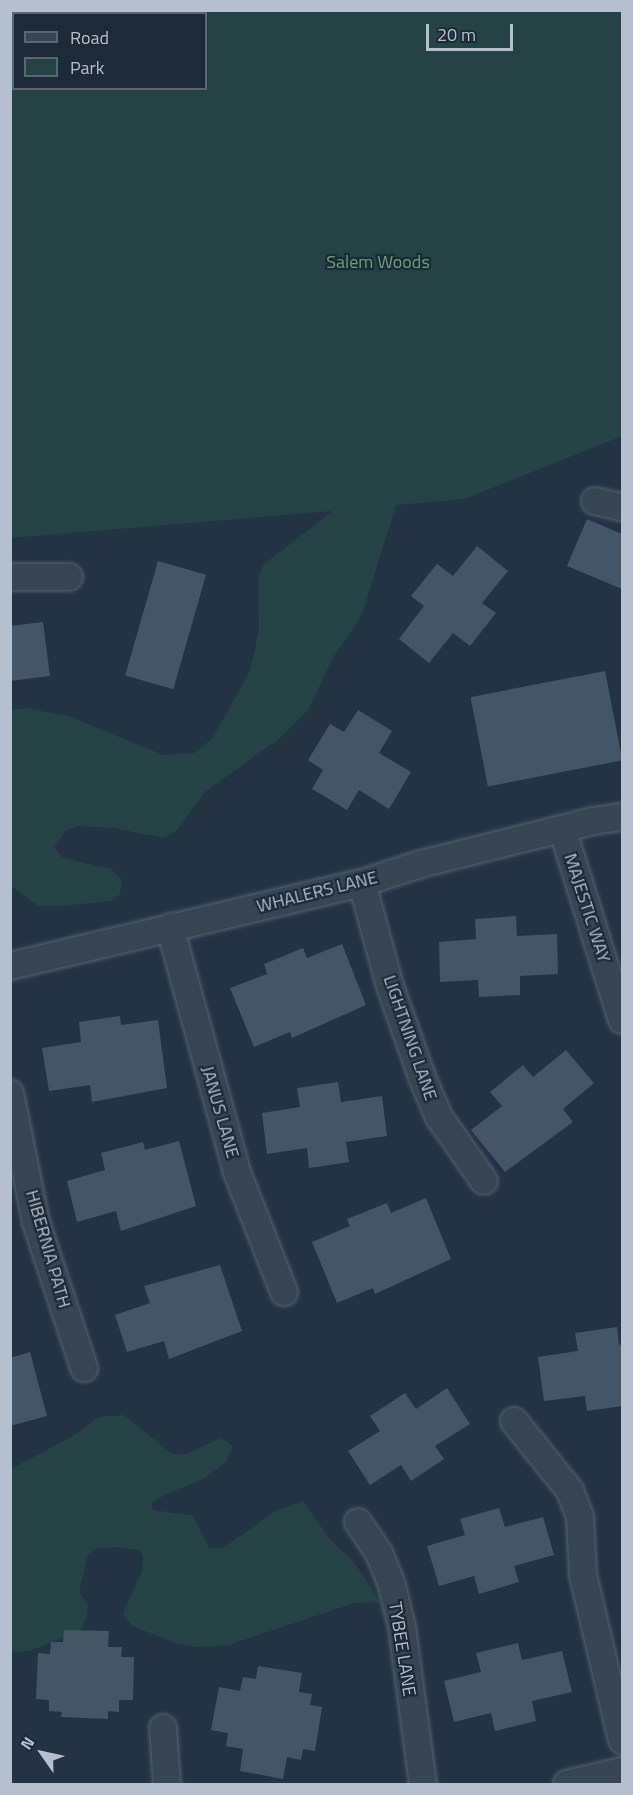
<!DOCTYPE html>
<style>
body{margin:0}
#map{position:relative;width:633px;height:1795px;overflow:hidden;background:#233344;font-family:"Titillium Web",sans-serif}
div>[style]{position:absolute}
.green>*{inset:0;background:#254345}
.building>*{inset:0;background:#445568;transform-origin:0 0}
.roads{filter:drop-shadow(0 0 2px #566270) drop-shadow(0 0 2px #566270)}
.minor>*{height:26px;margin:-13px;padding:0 13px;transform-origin:13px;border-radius:13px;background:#384553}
span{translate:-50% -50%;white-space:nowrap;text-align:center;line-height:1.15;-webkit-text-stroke:4.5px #1d2a38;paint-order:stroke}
.park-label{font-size:18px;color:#6aa074}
.street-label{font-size:18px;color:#b5bfcd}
.frame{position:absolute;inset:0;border:12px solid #b5bfcd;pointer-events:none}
.legend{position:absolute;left:12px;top:12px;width:195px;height:78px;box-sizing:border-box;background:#1d2a38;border:2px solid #5a6674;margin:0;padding:8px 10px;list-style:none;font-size:18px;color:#b5bfcd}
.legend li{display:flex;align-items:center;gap:12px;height:30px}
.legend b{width:30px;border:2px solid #5a6674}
.north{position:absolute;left:12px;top:1723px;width:60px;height:60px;-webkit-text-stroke:4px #1d2a38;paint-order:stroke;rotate:304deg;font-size:16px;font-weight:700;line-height:24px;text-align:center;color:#b5bfcd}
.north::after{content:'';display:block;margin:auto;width:21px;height:27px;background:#b5bfcd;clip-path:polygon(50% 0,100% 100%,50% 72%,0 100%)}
.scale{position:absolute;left:426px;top:24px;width:87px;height:27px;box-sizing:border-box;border:3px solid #b5bfcd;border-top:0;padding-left:8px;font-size:18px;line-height:21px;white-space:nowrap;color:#b5bfcd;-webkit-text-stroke:4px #1d2a38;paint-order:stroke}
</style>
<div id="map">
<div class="green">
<i style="clip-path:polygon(evenodd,11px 10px,622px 11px,622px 436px,464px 499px,396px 505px,362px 615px,334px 656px,308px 710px,279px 739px,206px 791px,177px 830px,164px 838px,113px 828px,78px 826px,66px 830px,54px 847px,63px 858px,111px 869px,122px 880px,120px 894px,111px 901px,62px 906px,38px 906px,11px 886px,11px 710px,27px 708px,71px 717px,163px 755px,194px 753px,212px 739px,250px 671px,259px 630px,258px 579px,263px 565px,333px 511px,11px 538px,11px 10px,14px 14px,206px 14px,206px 88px,14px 88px,14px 14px)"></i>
<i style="clip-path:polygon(124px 1415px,172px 1454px,186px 1454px,221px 1438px,233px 1446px,226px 1462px,203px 1479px,164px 1495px,151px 1504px,153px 1510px,193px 1516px,209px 1548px,223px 1548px,277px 1510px,303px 1501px,329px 1538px,354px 1562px,380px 1602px,354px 1603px,228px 1645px,196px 1647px,173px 1642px,132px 1626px,123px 1614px,142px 1571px,143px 1556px,139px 1550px,112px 1547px,96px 1549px,87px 1557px,79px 1593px,88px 1604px,87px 1616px,79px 1632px,29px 1651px,11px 1652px,11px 1469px,71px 1437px,99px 1417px)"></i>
</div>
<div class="building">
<i style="clip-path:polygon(587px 519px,622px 534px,622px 589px,567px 566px)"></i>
<i style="clip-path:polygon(477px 546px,508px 571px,482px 603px,496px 613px,470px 646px,453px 633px,429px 663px,399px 639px,424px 606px,411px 596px,437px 564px,453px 576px)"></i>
<i style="left:158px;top:561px;width:50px;height:119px;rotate:16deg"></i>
<i style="clip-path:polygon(43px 622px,50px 676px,10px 681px,10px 626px)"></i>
<i style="left:605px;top:671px;width:91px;height:137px;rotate:79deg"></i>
<i style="clip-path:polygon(358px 710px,392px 731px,379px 753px,411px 772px,389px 809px,359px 790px,347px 810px,312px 789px,323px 770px,308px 760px,330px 724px,344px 732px)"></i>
<i style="clip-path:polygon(516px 916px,517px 936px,557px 934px,558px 974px,520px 976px,520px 995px,479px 997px,478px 980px,440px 982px,439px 942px,476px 939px,475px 919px)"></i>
<i style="clip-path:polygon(342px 944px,366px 1005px,292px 1038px,290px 1032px,254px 1047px,230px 988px,267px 974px,264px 964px,303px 948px,307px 958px)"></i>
<i style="clip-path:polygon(120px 1016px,121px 1025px,158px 1020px,167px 1088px,92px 1102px,90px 1085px,49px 1091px,42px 1048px,81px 1042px,79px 1022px)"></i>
<i style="clip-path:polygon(566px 1050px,594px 1083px,563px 1109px,573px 1122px,505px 1172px,471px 1130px,502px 1106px,490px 1092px,523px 1065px,533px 1077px)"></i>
<i style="clip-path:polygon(338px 1082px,341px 1102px,382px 1096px,387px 1136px,346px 1142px,349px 1162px,309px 1168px,307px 1148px,267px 1154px,262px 1113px,300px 1107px,297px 1088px)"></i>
<i style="clip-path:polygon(179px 1141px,196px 1206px,121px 1231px,116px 1211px,77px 1222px,67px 1181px,105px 1170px,101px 1153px,143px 1142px,145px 1150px)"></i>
<i style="clip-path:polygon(426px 1198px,451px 1259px,375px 1294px,373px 1288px,337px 1303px,312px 1242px,350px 1226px,347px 1219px,387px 1203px,391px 1213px)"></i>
<i style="clip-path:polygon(220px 1265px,242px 1331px,169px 1359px,164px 1341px,127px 1352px,115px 1315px,150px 1303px,144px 1286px)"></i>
<i style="clip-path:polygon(617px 1327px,619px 1345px,622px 1344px,622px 1406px,587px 1411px,585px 1396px,544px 1401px,538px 1357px,578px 1351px,575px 1333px)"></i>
<i style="clip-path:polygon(30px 1352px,47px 1416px,10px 1426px,10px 1358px)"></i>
<i style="clip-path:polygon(447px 1388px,470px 1424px,435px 1446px,444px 1459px,411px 1481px,401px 1465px,370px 1485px,348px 1451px,380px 1431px,370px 1416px,405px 1393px,416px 1409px)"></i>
<i style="clip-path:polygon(499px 1508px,505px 1527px,543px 1517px,554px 1555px,514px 1566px,519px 1582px,479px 1594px,474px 1576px,439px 1586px,427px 1546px,465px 1535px,460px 1519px)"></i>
<i style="clip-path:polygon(64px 1630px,109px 1631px,108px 1647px,122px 1647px,121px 1657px,134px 1657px,133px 1700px,119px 1700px,119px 1712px,108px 1711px,108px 1719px,61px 1717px,62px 1712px,49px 1711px,49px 1700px,36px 1699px,38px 1653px,50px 1654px,51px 1642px,63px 1642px)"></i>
<i style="clip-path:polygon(518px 1643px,522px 1660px,562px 1651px,572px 1692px,532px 1701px,536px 1721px,495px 1731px,491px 1713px,454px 1722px,444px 1681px,481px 1672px,476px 1653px)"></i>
<i style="clip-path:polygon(258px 1666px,302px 1673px,299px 1692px,312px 1694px,310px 1705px,322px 1707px,315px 1751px,303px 1749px,301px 1760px,287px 1757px,283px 1779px,240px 1771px,243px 1749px,226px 1746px,228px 1733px,211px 1730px,219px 1687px,240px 1691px,243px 1677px,256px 1679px)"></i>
</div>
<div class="roads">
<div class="minor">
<i style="left:595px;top:501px;width:28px;rotate:13deg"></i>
<i style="left:10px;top:577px;width:59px"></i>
<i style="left:563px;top:831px;width:198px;rotate:72.7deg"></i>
<i style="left:362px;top:883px;width:107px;rotate:74.8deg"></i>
<i style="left:390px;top:986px;width:96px;rotate:70.6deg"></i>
<i style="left:422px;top:1077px;width:43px;rotate:67deg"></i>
<i style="left:439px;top:1117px;width:78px;rotate:54.9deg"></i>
<i style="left:170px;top:927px;width:254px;rotate:74.7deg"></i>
<i style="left:237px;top:1172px;width:129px;rotate:68.6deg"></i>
<i style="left:10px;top:966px;width:362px;rotate:-13.3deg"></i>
<i style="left:362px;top:883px;width:62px;rotate:-17.9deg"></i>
<i style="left:421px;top:864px;width:177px;rotate:-14deg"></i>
<i style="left:593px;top:821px;width:29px;rotate:-8deg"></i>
<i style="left:10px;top:1093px;width:132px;rotate:78.6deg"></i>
<i style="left:36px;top:1222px;width:154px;rotate:71.8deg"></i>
<i style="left:514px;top:1421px;width:90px;rotate:51.3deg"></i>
<i style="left:570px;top:1491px;width:28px;rotate:69deg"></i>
<i style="left:580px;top:1517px;width:58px;rotate:87deg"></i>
<i style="left:583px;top:1575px;width:170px;rotate:76.7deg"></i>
<i style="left:358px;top:1522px;width:37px;rotate:56deg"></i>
<i style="left:379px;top:1553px;width:35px;rotate:68deg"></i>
<i style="left:392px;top:1586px;width:42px;rotate:76.3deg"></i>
<i style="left:402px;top:1627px;width:158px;rotate:82.4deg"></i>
<i style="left:163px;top:1728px;width:56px;rotate:85.9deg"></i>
<i style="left:567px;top:1784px;width:57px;rotate:-13.3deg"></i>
</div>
</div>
<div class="park-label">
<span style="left:378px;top:262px">Salem Woods</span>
</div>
<div class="street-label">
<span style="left:317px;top:892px;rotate:-14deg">WHALERS LANE</span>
<span style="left:587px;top:908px;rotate:72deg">MAJESTIC WAY</span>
<span style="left:410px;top:1038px;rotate:71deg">LIGHTNING LANE</span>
<span style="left:220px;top:1112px;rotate:74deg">JANUS LANE</span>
<span style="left:48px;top:1249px;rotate:74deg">HIBERNIA PATH</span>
<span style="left:402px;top:1649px;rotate:81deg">TYBEE LANE</span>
</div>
<div class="frame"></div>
<ul class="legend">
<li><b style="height:8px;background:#384553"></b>Road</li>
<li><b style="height:16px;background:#254345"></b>Park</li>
</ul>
<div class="north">N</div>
<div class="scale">20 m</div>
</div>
